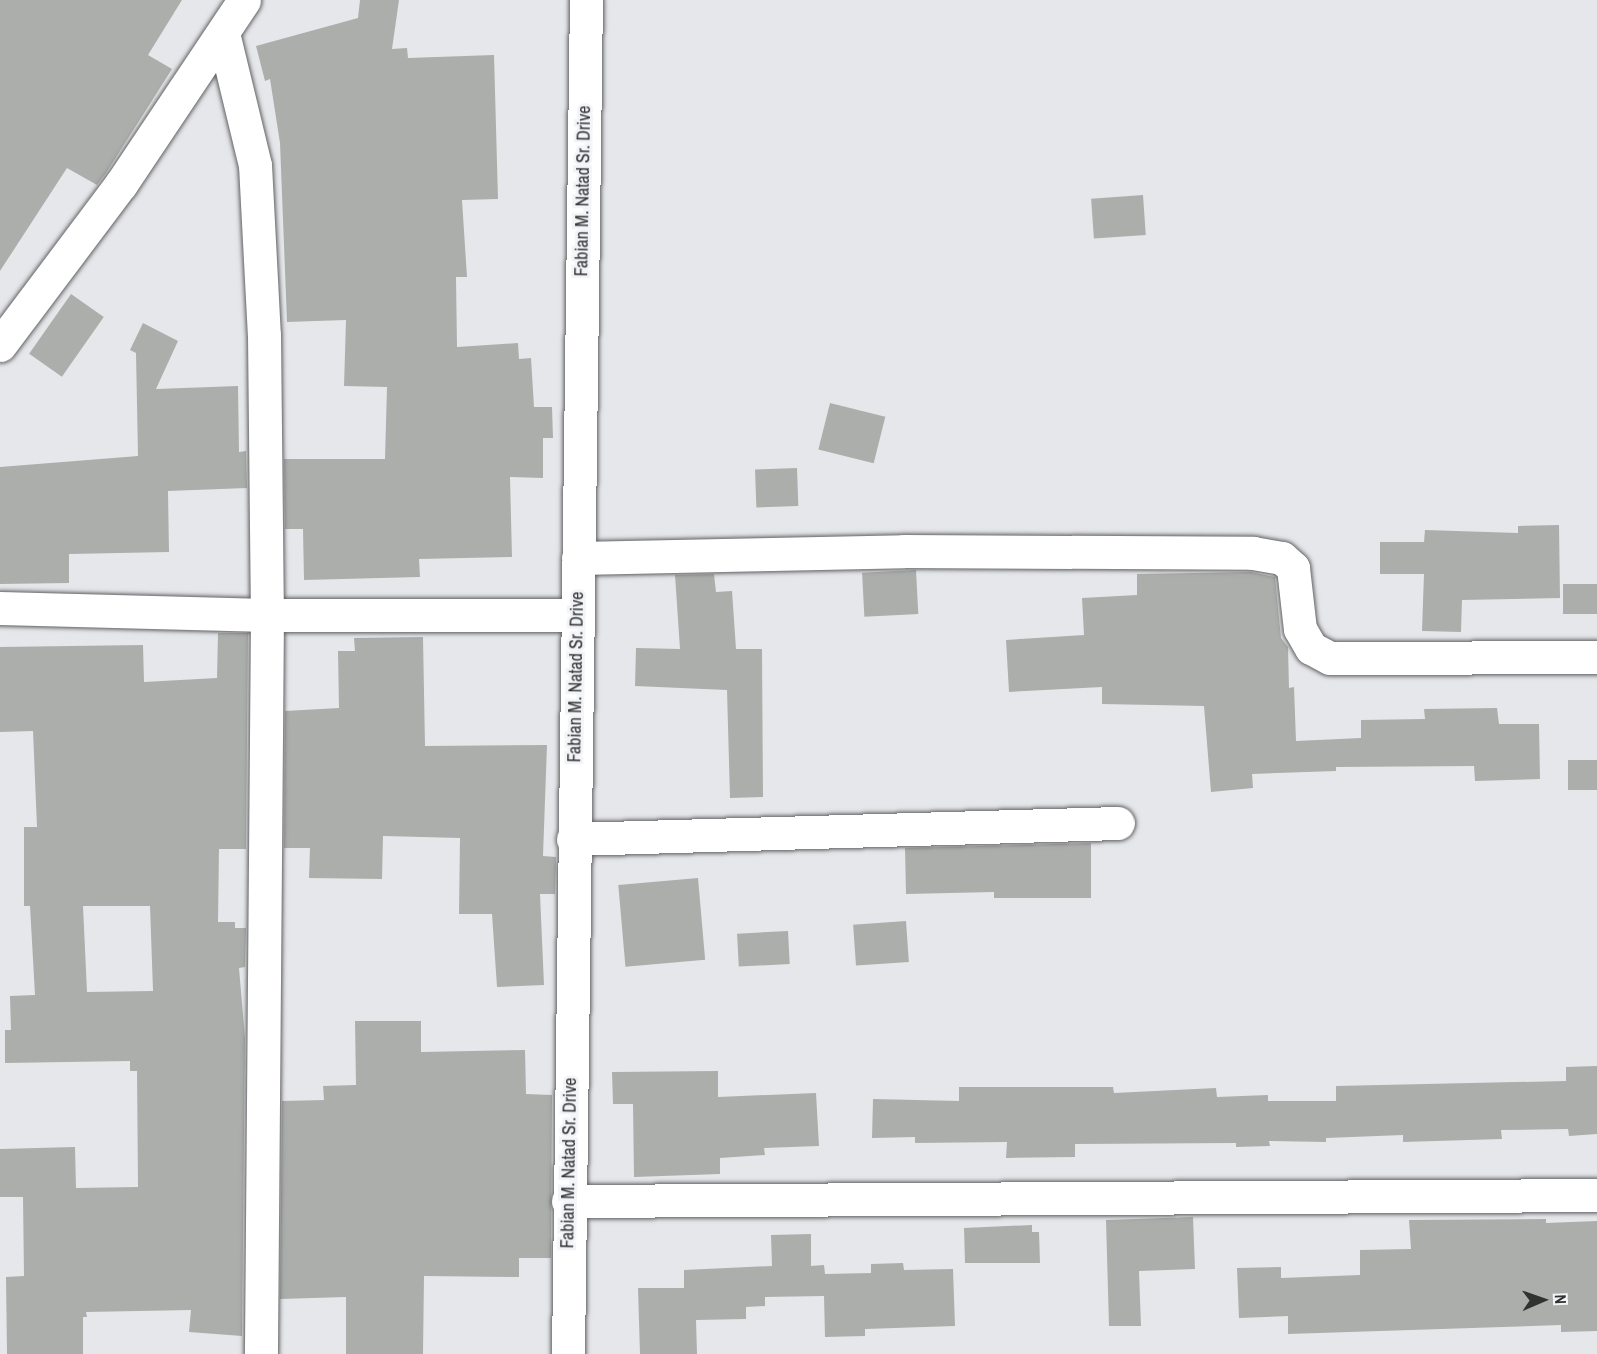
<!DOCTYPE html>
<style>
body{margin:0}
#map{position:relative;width:1597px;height:1354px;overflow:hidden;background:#e6e7ea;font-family:"Archivo Narrow",sans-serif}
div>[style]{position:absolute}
.building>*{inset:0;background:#acaeab;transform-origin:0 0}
.roads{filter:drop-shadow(0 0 2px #626265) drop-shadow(0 0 2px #626265)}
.minor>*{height:33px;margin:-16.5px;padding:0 16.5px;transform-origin:16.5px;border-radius:16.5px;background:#fff}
span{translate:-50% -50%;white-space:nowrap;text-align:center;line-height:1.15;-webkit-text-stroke:6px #f3f4f7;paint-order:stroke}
.street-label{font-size:18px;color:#323233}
.north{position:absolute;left:1513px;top:1270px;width:60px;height:60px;-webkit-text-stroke:4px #f3f4f7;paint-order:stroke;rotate:88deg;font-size:16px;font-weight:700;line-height:24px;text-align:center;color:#323233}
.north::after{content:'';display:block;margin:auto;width:21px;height:27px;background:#323233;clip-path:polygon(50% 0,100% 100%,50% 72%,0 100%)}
</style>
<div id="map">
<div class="building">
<i style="clip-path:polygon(0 0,182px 0,148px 55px,172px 69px,106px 173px,97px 185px,67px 168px,0 271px)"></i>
<i style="clip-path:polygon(360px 0,399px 0,392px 49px,407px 48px,408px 58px,494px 55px,498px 199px,462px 200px,467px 277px,456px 277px,457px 347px,518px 343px,519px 359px,531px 358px,534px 407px,552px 407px,553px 438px,543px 438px,543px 478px,510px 477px,512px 557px,419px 559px,420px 577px,304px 580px,303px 529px,285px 529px,284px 459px,385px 459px,387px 387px,344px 386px,346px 320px,287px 322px,280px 143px,270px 79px,265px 81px,256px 46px,358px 18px)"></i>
<i style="left:1143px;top:195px;width:40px;height:52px;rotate:86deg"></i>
<i style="left:71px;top:294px;width:40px;height:73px;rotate:35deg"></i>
<i style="clip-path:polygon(143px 323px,178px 341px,156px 389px,238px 386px,239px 452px,246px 451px,247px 488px,168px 491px,169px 552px,69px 554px,69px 583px,0 584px,0 467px,138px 456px,136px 353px,130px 350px)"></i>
<i style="left:830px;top:403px;width:57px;height:48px;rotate:14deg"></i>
<i style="left:797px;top:468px;width:38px;height:42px;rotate:88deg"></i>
<i style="clip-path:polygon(1559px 525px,1560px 598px,1462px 600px,1461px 632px,1422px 631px,1424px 574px,1380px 574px,1380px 542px,1424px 542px,1425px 530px,1518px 533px,1518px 526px)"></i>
<i style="left:916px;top:570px;width:44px;height:54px;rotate:87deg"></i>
<i style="clip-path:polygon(1251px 572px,1275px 577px,1281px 638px,1288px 647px,1289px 688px,1294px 687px,1296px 741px,1361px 738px,1361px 720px,1425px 719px,1424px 709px,1497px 708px,1499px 724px,1539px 724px,1540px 779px,1475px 781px,1474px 766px,1336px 767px,1336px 771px,1252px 774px,1253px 788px,1211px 792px,1204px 706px,1102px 704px,1102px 687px,1009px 692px,1006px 640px,1084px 635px,1082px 598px,1137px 595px,1137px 574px)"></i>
<i style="clip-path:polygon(714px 574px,716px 592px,732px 591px,736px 649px,762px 649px,763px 797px,730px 798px,727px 690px,635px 686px,636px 648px,680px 649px,675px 575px)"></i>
<i style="left:1597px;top:584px;width:30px;height:34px;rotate:90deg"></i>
<i style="clip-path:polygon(evenodd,218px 633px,248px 633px,246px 849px,219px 849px,218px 922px,235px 922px,235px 928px,246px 928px,245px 967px,239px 968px,245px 1038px,242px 1336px,189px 1332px,191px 1310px,86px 1312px,87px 1317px,83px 1317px,83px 1354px,7px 1354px,6px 1277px,24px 1276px,23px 1197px,0 1197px,0 1149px,75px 1147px,76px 1188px,138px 1187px,137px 1071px,130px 1071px,130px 1061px,5px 1063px,5px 1030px,11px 1030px,10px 996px,35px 995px,30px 906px,24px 906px,24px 827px,37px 827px,33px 731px,0 732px,0 647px,143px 645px,144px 682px,217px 678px,218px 633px,83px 906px,150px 906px,153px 991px,87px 992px,83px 906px)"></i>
<i style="clip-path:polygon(423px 637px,425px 746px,547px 745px,543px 856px,556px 857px,555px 894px,540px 894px,544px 985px,497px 987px,492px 914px,459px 914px,460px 838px,383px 836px,382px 879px,309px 878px,310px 848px,284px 848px,285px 711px,339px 708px,338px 651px,355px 651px,354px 638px)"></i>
<i style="left:1597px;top:760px;width:30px;height:29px;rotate:90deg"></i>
<i style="clip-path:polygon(1091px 843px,1091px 898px,994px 898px,994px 892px,906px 894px,905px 848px)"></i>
<i style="left:698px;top:878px;width:82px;height:80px;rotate:85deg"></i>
<i style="left:906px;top:921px;width:41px;height:53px;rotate:86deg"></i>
<i style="left:788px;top:931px;width:33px;height:51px;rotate:87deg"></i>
<i style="clip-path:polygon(355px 1021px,421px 1021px,421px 1052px,525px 1050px,526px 1094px,552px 1095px,551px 1258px,519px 1258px,519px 1277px,424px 1276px,423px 1354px,346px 1354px,346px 1297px,280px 1299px,282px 1101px,324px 1100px,323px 1086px,356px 1085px)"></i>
<i style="clip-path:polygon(1597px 1066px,1597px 1134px,1569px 1136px,1568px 1129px,1501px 1130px,1502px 1139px,1403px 1142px,1403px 1135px,1326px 1138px,1326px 1142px,1269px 1141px,1270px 1146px,1236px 1147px,1236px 1143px,1075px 1144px,1075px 1157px,1006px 1158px,1007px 1142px,915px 1143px,915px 1137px,872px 1138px,873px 1099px,959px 1101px,959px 1087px,1113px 1087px,1114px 1093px,1216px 1088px,1217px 1097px,1268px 1095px,1268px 1101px,1336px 1101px,1336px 1086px,1566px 1081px,1566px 1067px)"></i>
<i style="clip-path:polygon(718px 1071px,718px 1097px,816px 1093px,819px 1146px,764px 1148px,765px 1155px,720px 1158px,720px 1174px,634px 1177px,633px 1104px,613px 1104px,612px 1072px)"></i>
<i style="clip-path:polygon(1193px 1217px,1195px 1269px,1139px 1271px,1141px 1326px,1109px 1326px,1106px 1220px)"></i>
<i style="clip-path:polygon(1546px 1219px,1546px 1223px,1597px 1221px,1597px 1331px,1561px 1332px,1561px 1325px,1288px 1334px,1288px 1316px,1239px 1318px,1237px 1268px,1281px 1267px,1281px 1278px,1360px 1275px,1360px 1250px,1411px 1249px,1409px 1220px)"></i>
<i style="clip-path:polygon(1032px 1225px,1032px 1232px,1039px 1232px,1040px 1263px,965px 1263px,964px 1228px)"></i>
<i style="clip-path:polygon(811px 1234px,811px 1266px,824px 1265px,825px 1274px,871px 1273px,871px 1264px,903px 1263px,904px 1270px,953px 1269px,955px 1326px,865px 1329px,865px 1336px,825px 1337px,824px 1296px,765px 1297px,765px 1306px,746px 1307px,746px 1319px,696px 1320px,697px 1354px,640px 1354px,638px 1288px,684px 1288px,684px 1270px,772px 1266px,771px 1235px)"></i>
</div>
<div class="roads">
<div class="minor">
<i style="left:223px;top:33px;width:136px;rotate:76.4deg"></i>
<i style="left:255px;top:165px;width:170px;rotate:87deg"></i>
<i style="left:264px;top:335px;width:280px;rotate:89.4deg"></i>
<i style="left:267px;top:615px;width:739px;rotate:90.47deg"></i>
<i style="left:0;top:345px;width:201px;rotate:-53.1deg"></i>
<i style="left:121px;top:184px;width:221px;rotate:-56.2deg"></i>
<i style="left:578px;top:558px;width:326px;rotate:-1.2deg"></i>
<i style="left:904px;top:551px;width:349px;rotate:0.3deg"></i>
<i style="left:1253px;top:553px;width:29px;rotate:10deg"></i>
<i style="left:1282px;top:558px;width:15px;rotate:42deg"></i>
<i style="left:1293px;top:568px;width:61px;rotate:83.5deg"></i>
<i style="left:1300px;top:629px;width:22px;rotate:60deg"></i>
<i style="left:1311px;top:648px;width:21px;rotate:28deg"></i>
<i style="left:1330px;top:658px;width:267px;rotate:-0.2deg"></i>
<i style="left:0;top:608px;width:267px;rotate:1.5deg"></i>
<i style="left:267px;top:615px;width:310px"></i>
<i style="left:573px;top:839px;width:545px;rotate:-1.68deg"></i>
<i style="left:568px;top:1201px;width:1029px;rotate:-0.33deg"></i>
<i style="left:568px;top:1354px;width:1354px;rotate:-89.24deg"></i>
</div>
</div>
<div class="street-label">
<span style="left:583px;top:191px;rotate:-89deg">Fabian M. Natad Sr. Drive</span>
<span style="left:576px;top:677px;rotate:-89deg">Fabian M. Natad Sr. Drive</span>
<span style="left:569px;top:1163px;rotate:-89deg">Fabian M. Natad Sr. Drive</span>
</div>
<div class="north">N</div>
</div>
